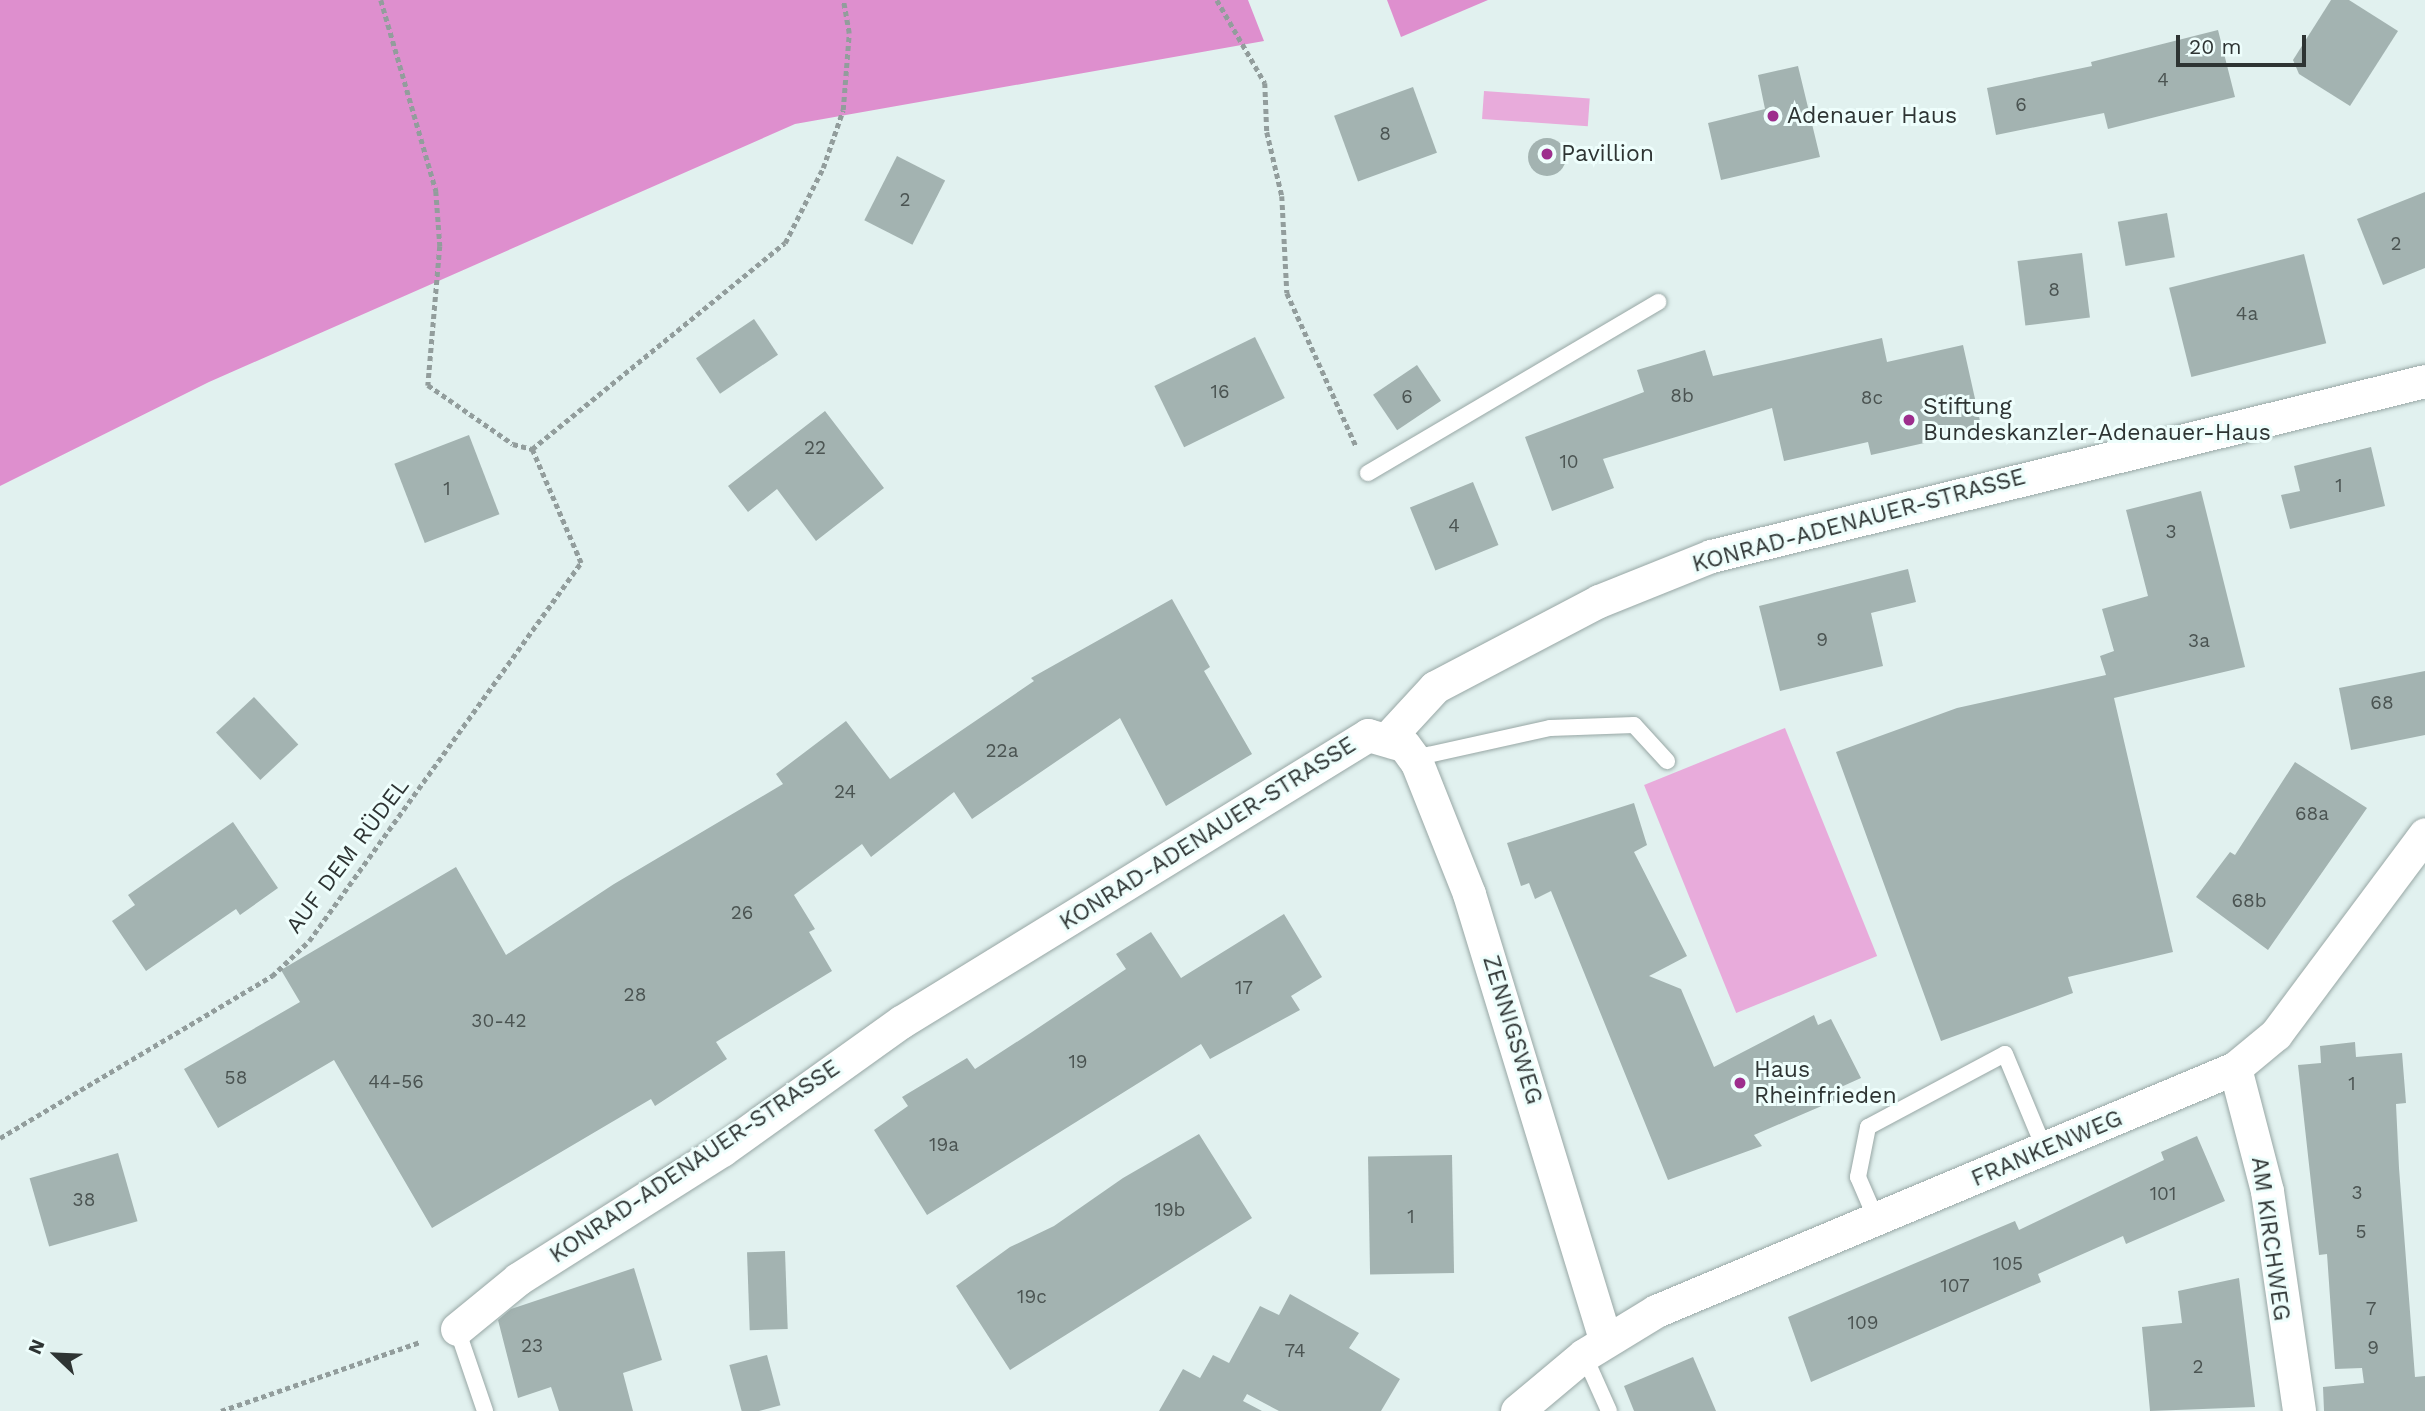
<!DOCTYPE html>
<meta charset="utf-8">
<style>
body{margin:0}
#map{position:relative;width:2425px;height:1411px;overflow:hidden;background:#e1f1ef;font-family:"Work Sans",sans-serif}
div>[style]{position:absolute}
.green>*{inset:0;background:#e8abdb;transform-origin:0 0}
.forest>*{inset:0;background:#de8fce}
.building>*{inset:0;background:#a3b3b1;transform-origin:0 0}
.round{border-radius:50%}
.path>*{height:4.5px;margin-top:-2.25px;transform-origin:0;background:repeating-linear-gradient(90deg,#929d9c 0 5px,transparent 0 8.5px)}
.roads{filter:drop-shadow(0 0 2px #98a7a5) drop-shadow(0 0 2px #98a7a5)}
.service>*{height:16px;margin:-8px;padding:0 8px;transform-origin:8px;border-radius:8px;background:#fff}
.minor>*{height:33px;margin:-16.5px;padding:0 16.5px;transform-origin:16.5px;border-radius:16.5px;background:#fff}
.dots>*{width:19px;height:19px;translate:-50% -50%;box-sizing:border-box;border:4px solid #eefefc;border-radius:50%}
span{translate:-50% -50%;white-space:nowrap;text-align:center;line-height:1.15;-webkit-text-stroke:6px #eefefc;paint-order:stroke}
.number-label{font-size:19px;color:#4b5452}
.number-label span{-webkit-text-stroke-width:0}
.poi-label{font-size:23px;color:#2e3433}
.left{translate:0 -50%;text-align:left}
.street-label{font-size:23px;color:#2e3433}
.north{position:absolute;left:21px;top:1320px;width:70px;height:70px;-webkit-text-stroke:5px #eefefc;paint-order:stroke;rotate:293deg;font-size:19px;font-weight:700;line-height:28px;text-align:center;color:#2e3433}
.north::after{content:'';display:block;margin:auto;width:24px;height:32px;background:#2e3433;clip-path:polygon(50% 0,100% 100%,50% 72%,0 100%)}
.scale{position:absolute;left:2176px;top:35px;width:130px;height:32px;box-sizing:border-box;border:4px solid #2e3433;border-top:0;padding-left:9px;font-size:21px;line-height:24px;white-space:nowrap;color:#2e3433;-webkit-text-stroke:5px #eefefc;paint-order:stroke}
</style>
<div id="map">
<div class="green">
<i style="left:1484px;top:91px;width:106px;height:28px;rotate:4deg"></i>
<i style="left:1785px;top:728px;width:246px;height:152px;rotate:68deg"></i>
</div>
<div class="forest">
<i style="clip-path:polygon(0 0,1248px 0,1264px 41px,795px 124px,209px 382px,0 486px)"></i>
<i style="clip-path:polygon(1387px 0,1488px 0,1401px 37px)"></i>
</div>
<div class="building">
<i style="clip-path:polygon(2331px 0,2349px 0,2398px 31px,2350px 106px,2299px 74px,2293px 60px)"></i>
<i style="clip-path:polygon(2218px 30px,2235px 97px,2108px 129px,2104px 113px,1996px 135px,1987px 88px,2092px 66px,2091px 62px)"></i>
<i style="clip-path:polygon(1798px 66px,1820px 157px,1721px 180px,1708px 123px,1765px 109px,1758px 75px)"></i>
<i style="left:1413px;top:87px;width:70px;height:84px;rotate:70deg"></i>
<i class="round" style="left:1528px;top:138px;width:38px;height:38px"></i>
<i style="left:897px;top:156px;width:54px;height:72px;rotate:27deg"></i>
<i style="clip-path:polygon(2425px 192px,2425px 268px,2383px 285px,2357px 219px)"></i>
<i style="left:2167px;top:213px;width:45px;height:50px;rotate:80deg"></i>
<i style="left:2082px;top:253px;width:65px;height:65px;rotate:83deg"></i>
<i style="left:2304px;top:254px;width:92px;height:139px;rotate:76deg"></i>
<i style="left:754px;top:319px;width:43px;height:70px;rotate:56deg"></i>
<i style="left:1255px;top:337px;width:68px;height:112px;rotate:64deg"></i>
<i style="clip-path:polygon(1882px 338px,1887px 362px,1963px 345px,1982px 430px,1871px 455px,1868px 442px,1784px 461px,1772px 408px,1603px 459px,1614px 488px,1552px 511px,1525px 437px,1644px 392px,1637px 370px,1705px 350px,1713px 376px)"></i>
<i style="left:1417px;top:365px;width:43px;height:53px;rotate:56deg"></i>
<i style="clip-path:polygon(825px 411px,884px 488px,816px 541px,777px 489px,748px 512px,728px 486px)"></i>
<i style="left:469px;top:435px;width:85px;height:80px;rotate:69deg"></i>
<i style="clip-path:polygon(2371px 447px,2385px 506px,2290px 529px,2281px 495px,2300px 491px,2294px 466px)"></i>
<i style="left:1473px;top:482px;width:68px;height:68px;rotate:68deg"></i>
<i style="clip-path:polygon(2201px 491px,2245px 667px,2114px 698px,2173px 952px,2068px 977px,2073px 993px,1941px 1041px,1836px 752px,1957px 708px,2106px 675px,2100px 656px,2114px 651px,2102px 609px,2148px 596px,2126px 510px)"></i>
<i style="clip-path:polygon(1908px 569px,1916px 602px,1871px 613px,1883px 666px,1780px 691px,1759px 606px)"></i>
<i style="clip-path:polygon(1172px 599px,1210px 667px,1204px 671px,1252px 754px,1166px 806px,1120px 718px,972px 819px,954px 792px,871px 857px,862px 844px,794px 895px,815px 929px,809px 932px,832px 971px,716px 1042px,727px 1059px,655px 1106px,651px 1099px,432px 1228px,334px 1060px,218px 1128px,184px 1069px,300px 1002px,281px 970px,456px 867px,506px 955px,614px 884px,783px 784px,776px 774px,846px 721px,890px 779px,1034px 681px,1031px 678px)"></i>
<i style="clip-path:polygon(2425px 671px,2425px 735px,2351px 750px,2339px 688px)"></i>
<i style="left:254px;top:697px;width:65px;height:52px;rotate:47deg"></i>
<i style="clip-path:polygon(2295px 762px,2367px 808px,2268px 950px,2196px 897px,2230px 852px,2235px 855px)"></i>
<i style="clip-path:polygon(1634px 803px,1647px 845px,1634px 852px,1687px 956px,1649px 976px,1681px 989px,1714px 1067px,1814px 1015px,1818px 1025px,1831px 1019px,1861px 1078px,1841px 1087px,1845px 1096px,1754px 1135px,1762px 1146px,1668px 1180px,1551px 891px,1535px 899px,1529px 883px,1521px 886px,1507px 843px)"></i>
<i style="clip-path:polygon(233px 822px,278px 888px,240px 915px,236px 909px,146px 971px,112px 921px,135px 905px,128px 895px)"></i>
<i style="clip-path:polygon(1284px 914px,1322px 977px,1291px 996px,1300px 1010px,1210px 1059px,1201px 1044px,927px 1215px,874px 1130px,908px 1106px,902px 1097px,967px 1058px,975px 1069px,1032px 1032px,1126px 969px,1116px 954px,1151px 932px,1181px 978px)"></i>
<i style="clip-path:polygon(2355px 1042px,2356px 1057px,2402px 1053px,2406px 1103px,2396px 1104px,2399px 1168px,2415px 1377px,2425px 1376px,2425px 1411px,2324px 1411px,2323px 1387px,2364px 1383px,2362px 1368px,2335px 1369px,2327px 1254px,2319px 1255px,2298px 1065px,2321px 1063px,2320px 1046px)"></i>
<i style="clip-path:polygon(1199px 1134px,1252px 1218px,1010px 1370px,956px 1286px,1010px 1247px,1054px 1226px,1123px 1178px)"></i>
<i style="clip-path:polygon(2197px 1136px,2225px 1201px,2126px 1244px,2123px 1236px,2038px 1274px,2041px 1282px,1811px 1382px,1788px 1317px,2015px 1221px,2019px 1230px,2164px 1160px,2161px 1152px)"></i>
<i style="left:118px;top:1153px;width:71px;height:92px;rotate:74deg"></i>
<i style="left:1452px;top:1155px;width:118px;height:84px;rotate:89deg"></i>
<i style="left:785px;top:1251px;width:78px;height:38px;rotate:88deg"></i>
<i style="clip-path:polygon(634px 1268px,662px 1360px,623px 1373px,633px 1411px,559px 1411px,551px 1387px,518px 1398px,498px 1320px,511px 1309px)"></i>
<i style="clip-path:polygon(2239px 1278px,2255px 1407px,2150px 1411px,2142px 1327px,2182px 1323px,2178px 1291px)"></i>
<i style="clip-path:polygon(1290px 1294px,1359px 1333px,1349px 1348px,1400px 1379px,1381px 1411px,1279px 1411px,1247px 1394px,1243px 1401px,1262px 1411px,1159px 1411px,1183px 1369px,1200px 1378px,1213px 1355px,1229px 1363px,1260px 1306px,1279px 1315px)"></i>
<i style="left:767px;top:1355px;width:52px;height:39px;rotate:75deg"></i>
<i style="clip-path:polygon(1693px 1357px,1716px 1411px,1634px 1411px,1624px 1386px)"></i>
</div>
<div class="path">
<i style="left:381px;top:0;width:199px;rotate:73.9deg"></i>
<i style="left:436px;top:191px;width:55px;rotate:85.8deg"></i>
<i style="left:440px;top:246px;width:140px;rotate:94.9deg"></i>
<i style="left:428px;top:385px;width:103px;rotate:34.8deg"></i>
<i style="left:513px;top:444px;width:20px;rotate:15deg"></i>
<i style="left:1217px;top:0;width:96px;rotate:60deg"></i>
<i style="left:1265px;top:83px;width:49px;rotate:87.7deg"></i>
<i style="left:1267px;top:132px;width:66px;rotate:76.8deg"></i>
<i style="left:1282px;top:196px;width:97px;rotate:87deg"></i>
<i style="left:1287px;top:293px;width:168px;rotate:65.7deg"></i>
<i style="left:532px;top:449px;width:326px;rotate:-39.2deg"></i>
<i style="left:785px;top:243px;width:84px;rotate:-63.1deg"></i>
<i style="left:823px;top:168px;width:61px;rotate:-71deg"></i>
<i style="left:843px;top:110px;width:77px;rotate:-85.5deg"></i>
<i style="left:849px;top:33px;width:34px;rotate:-100deg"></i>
<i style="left:0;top:1138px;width:317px;rotate:-30.8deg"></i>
<i style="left:272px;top:976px;width:51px;rotate:-43.4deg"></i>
<i style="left:309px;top:941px;width:466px;rotate:-54.3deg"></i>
<i style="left:581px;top:563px;width:124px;rotate:-113.3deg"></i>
<i style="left:221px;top:1411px;width:211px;rotate:-19.1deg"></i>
</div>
<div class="roads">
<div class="service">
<i style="left:1368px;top:473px;width:337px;rotate:-30.5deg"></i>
<i style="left:1417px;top:763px;width:14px;rotate:-36deg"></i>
<i style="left:1428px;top:755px;width:125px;rotate:-12.5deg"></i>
<i style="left:1550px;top:728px;width:84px;rotate:-2deg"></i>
<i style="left:1634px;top:725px;width:49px;rotate:47.5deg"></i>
<i style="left:1877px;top:1221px;width:48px;rotate:-113.4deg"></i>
<i style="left:1858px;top:1177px;width:51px;rotate:-78.7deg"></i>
<i style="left:1868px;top:1127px;width:155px;rotate:-28.1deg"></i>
<i style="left:2005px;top:1054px;width:104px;rotate:67.4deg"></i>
<i style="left:457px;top:1329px;width:87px;rotate:71.1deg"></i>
<i style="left:1584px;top:1355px;width:61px;rotate:65.9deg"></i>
</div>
<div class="minor">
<i style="left:1388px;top:738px;width:69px;rotate:-47.3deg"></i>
<i style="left:1435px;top:687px;width:185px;rotate:-27.7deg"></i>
<i style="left:1599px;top:601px;width:121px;rotate:-21.9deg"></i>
<i style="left:1711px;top:556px;width:735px;rotate:-13.77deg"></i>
<i style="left:2235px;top:1068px;width:127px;rotate:75.4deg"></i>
<i style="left:2267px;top:1191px;width:222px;rotate:81.7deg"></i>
<i style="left:457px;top:1329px;width:79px;rotate:-39.3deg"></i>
<i style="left:518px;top:1279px;width:241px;rotate:-32.3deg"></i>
<i style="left:722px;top:1150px;width:220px;rotate:-35.6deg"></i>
<i style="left:901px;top:1022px;width:548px;rotate:-31.57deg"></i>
<i style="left:1368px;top:735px;width:37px;rotate:16deg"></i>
<i style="left:1404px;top:745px;width:22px;rotate:54deg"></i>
<i style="left:1417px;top:763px;width:141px;rotate:68.3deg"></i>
<i style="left:1469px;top:894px;width:465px;rotate:73deg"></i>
<i style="left:1517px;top:1411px;width:87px;rotate:-39.9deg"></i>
<i style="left:1584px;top:1355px;width:84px;rotate:-31.4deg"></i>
<i style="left:1656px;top:1311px;width:628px;rotate:-22.77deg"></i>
<i style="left:2235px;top:1068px;width:53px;rotate:-39.7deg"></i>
<i style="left:2276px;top:1034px;width:249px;rotate:-53.3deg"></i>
</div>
</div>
<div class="dots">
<i style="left:1773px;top:116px;background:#9d2e8d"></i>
<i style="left:1547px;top:154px;background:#9d2e8d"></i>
<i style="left:1909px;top:420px;background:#9d2e8d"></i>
<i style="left:1740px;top:1083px;background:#9d2e8d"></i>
</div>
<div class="number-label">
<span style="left:2163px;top:80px">4</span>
<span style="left:2021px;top:105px">6</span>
<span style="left:1385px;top:134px">8</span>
<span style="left:905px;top:200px">2</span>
<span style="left:2396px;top:244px">2</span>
<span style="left:2054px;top:290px">8</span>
<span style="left:2247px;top:314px">4a</span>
<span style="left:1220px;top:392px">16</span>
<span style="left:1682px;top:396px">8b</span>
<span style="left:1407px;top:397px">6</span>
<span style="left:1872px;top:398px">8c</span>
<span style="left:815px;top:448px">22</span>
<span style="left:1569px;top:462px">10</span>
<span style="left:2339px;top:486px">1</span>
<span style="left:447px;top:489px">1</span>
<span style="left:1454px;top:526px">4</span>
<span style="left:2171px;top:532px">3</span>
<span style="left:1822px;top:640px">9</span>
<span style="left:2199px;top:641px">3a</span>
<span style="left:2382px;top:703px">68</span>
<span style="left:1002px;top:751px">22a</span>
<span style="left:845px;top:792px">24</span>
<span style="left:2312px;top:814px">68a</span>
<span style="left:2249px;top:901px">68b</span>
<span style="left:742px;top:913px">26</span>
<span style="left:1244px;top:988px">17</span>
<span style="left:635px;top:995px">28</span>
<span style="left:499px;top:1021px">30-42</span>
<span style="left:1078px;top:1062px">19</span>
<span style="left:236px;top:1078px">58</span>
<span style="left:396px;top:1082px">44-56</span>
<span style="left:2352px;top:1084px">1</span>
<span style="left:944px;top:1145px">19a</span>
<span style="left:2357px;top:1193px">3</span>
<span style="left:2163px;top:1194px">101</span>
<span style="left:84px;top:1200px">38</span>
<span style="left:1170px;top:1210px">19b</span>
<span style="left:1411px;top:1217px">1</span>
<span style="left:2361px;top:1232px">5</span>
<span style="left:2008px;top:1264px">105</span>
<span style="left:1955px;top:1286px">107</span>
<span style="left:1032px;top:1297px">19c</span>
<span style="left:2371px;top:1309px">7</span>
<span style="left:1863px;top:1323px">109</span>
<span style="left:532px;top:1346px">23</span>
<span style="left:2373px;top:1348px">9</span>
<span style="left:1295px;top:1351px">74</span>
<span style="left:2198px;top:1367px">2</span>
</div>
<div class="poi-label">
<span class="left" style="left:1787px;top:116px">Adenauer Haus</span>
<span class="left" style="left:1561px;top:154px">Pavillion</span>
<span class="left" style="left:1923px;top:420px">Stiftung<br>Bundeskanzler-Adenauer-Haus</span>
<span class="left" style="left:1754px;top:1083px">Haus<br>Rheinfrieden</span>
</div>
<div class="street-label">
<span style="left:1859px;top:521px;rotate:-15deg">KONRAD-ADENAUER-STRASSE</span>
<span style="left:1208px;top:834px;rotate:-32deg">KONRAD-ADENAUER-STRASSE</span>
<span style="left:348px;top:856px;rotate:-53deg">AUF DEM RÜDEL</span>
<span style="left:1512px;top:1030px;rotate:73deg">ZENNIGSWEG</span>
<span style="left:2047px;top:1149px;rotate:-23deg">FRANKENWEG</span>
<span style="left:695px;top:1162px;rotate:-34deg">KONRAD-ADENAUER-STRASSE</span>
<span style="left:2270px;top:1239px;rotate:82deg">AM KIRCHWEG</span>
</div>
<div class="north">N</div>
<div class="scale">20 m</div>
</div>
